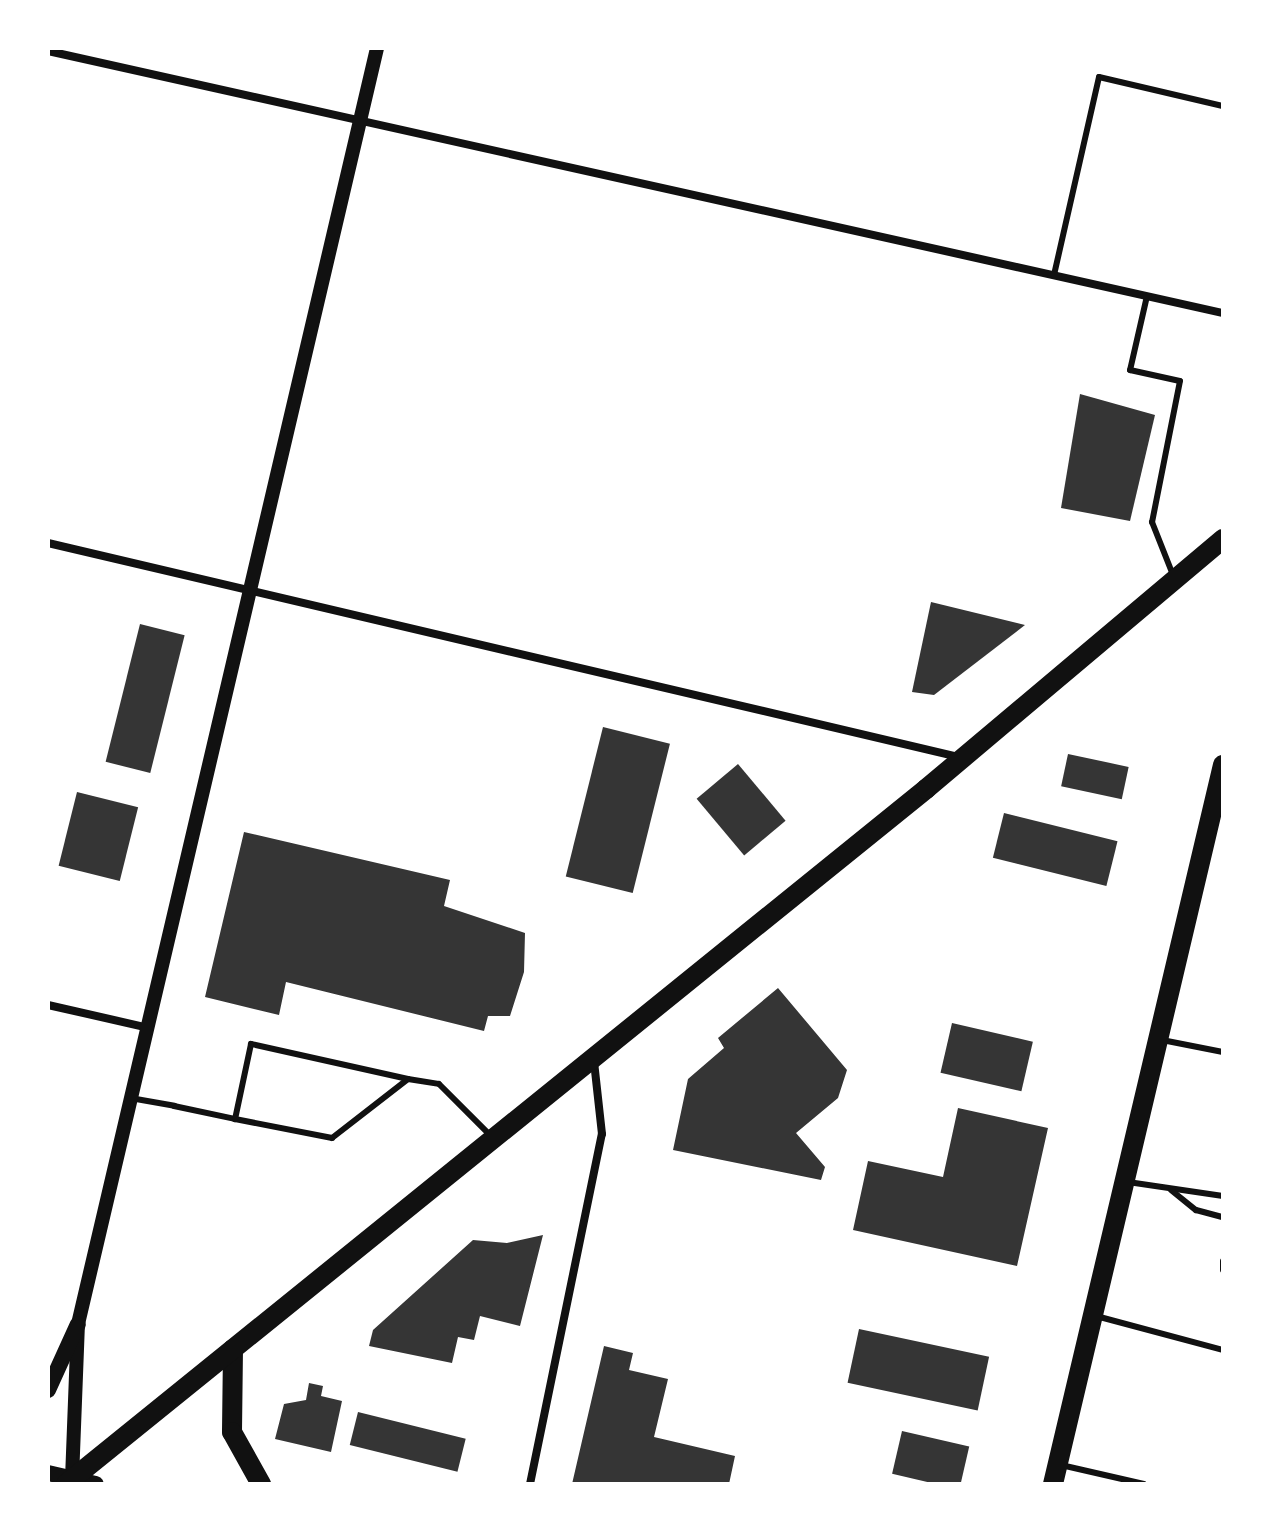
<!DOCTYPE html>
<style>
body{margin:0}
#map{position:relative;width:1271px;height:1532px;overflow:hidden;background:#fff;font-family:Quicksand,sans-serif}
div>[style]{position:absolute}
.building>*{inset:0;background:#353535;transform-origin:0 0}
.service>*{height:6px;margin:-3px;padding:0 3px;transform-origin:3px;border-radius:3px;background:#111}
.minor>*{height:8px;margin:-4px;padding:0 4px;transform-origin:4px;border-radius:4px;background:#111}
.tertiary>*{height:14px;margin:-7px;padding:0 7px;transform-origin:7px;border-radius:7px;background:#111}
.secondary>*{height:16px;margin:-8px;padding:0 8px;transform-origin:8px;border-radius:8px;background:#111}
.primary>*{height:20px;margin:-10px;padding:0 10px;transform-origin:10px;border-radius:10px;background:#111}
span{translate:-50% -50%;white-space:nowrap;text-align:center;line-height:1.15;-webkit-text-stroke:6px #fff;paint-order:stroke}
.frame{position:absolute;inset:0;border:50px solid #fff;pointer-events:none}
</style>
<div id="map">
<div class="building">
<i style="clip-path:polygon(1080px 394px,1155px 415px,1130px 521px,1061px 508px)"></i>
<i style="clip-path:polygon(931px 602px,1025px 625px,934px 695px,912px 692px)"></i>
<i style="left:140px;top:624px;width:46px;height:142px;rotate:14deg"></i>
<i style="left:603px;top:727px;width:69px;height:154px;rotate:14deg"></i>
<i style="left:1068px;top:754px;width:62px;height:33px;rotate:12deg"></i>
<i style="left:738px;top:764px;width:74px;height:54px;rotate:50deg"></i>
<i style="left:77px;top:792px;width:63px;height:76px;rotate:14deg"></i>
<i style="left:1004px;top:813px;width:117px;height:46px;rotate:14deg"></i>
<i style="clip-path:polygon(244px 832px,450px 880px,444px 906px,525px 933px,524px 972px,510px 1016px,488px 1016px,484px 1031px,286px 982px,279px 1015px,205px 997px)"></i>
<i style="clip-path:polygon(778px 988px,847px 1070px,838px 1098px,796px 1133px,825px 1167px,821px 1180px,673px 1150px,688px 1079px,724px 1048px,718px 1038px)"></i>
<i style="left:952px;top:1023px;width:83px;height:51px;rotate:13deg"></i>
<i style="clip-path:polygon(958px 1108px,1048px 1128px,1017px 1266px,853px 1230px,868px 1161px,943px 1177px)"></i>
<i style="clip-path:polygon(543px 1235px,520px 1326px,480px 1316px,474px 1340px,458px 1337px,452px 1363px,369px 1346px,373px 1330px,473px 1240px,507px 1243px)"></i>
<i style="left:859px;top:1329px;width:133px;height:55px;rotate:12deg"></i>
<i style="clip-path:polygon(604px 1346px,633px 1353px,629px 1370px,668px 1379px,654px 1437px,735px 1456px,729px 1484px,572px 1484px)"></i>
<i style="clip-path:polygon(309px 1383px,323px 1386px,321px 1396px,342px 1401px,331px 1452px,275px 1439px,284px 1404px,306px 1400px)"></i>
<i style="left:358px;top:1412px;width:111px;height:34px;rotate:14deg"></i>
<i style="left:902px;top:1431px;width:69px;height:44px;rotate:13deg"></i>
</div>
<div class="service">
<i style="left:1054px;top:275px;width:203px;rotate:-77.2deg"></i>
<i style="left:1099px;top:77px;width:127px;rotate:13.2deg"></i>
<i style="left:1147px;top:296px;width:76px;rotate:102.9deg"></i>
<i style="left:1130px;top:370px;width:51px;rotate:12.4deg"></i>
<i style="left:1180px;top:381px;width:144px;rotate:101.2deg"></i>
<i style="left:1152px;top:522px;width:57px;rotate:68.4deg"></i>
<i style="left:1162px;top:1040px;width:62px;rotate:11.1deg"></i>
<i style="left:408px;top:1079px;width:31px;rotate:9deg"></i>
<i style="left:439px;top:1084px;width:74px;rotate:45deg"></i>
<i style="left:136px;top:1099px;width:39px;rotate:10deg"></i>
<i style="left:174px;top:1106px;width:62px;rotate:12deg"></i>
<i style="left:235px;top:1119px;width:99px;rotate:11.1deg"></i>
<i style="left:332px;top:1138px;width:96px;rotate:-37.8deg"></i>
<i style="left:408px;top:1079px;width:161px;rotate:-167.4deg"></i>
<i style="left:251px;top:1044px;width:77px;rotate:102deg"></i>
<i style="left:1128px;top:1182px;width:96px;rotate:8.4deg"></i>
<i style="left:1171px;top:1190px;width:32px;rotate:39deg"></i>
<i style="left:1196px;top:1210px;width:28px;rotate:15deg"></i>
<i style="left:1223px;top:1261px;width:9px;rotate:90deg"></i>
<i style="left:1096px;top:1316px;width:131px;rotate:15deg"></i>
<i style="left:1061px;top:1465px;width:85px;rotate:12.9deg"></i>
</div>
<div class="minor">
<i style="left:48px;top:51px;width:1204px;rotate:12.57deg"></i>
<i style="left:48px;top:543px;width:936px;rotate:13.22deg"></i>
<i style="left:48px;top:1005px;width:104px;rotate:12.8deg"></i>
<i style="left:530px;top:1484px;width:357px;rotate:-78.4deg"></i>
<i style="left:602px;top:1134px;width:73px;rotate:-96.3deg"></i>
</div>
<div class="tertiary">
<i style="left:72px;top:1479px;width:155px;rotate:-87.8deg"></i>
<i style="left:78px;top:1324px;width:1311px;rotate:-76.81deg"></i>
</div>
<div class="secondary">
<i style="left:48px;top:1390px;width:72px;rotate:-65.6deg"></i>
<i style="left:48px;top:1473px;width:49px;rotate:12.9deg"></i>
</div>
<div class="primary">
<i style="left:233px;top:1349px;width:83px;rotate:90.7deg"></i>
<i style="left:232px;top:1432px;width:60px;rotate:60.9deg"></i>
<i style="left:66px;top:1484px;width:1106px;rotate:-38.94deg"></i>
<i style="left:926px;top:789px;width:388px;rotate:-40.1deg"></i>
<i style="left:1053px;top:1484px;width:739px;rotate:-76.7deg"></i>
</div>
<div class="frame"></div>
</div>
